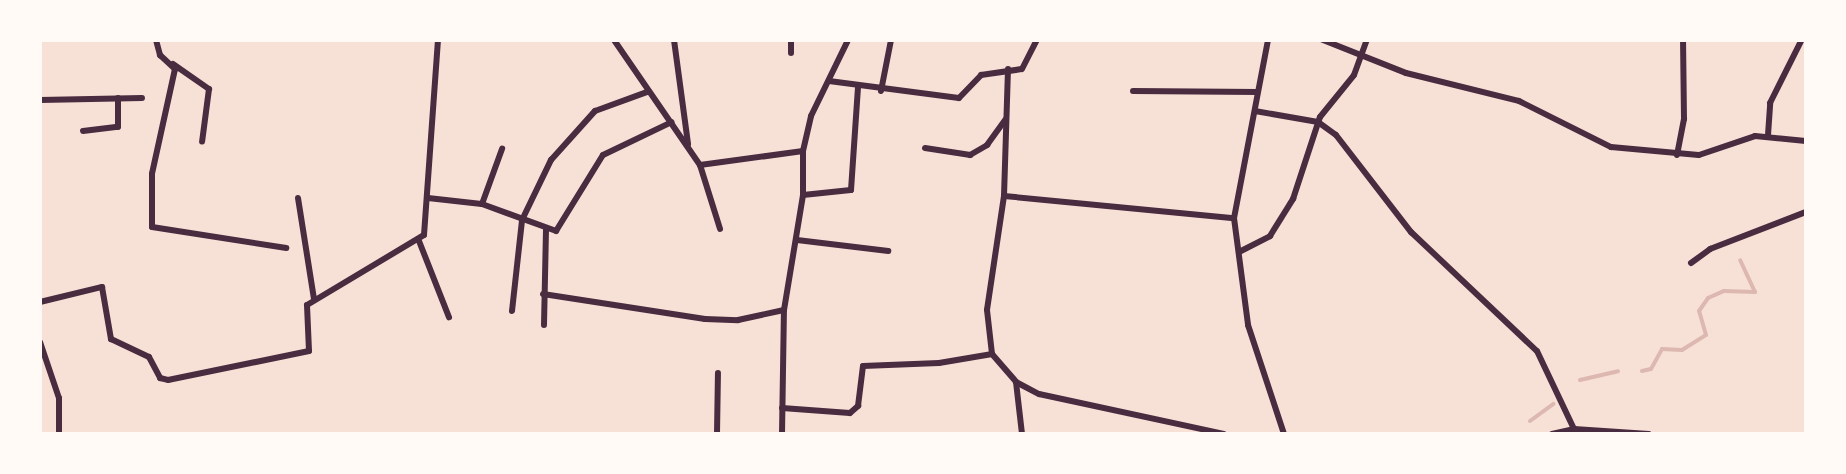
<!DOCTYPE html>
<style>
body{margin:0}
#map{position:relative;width:1846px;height:474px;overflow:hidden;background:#f7e1d7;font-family:"Alegreya Sans",sans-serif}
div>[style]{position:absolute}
.stream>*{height:4px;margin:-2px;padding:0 2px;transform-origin:2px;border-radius:2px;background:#dcb8b0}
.minor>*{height:6px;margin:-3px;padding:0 3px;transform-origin:3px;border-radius:3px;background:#4a2c40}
span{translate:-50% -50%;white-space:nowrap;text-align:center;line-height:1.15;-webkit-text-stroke:4.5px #fffaf5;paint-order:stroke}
.frame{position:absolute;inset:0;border:42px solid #fffaf5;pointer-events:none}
</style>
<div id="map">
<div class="stream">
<i style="left:1642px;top:371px;width:9px;rotate:-13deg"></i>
<i style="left:1651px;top:369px;width:23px;rotate:-61deg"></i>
<i style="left:1662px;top:349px;width:20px;rotate:3deg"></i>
<i style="left:1682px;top:350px;width:28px;rotate:-32deg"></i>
<i style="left:1706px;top:335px;width:25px;rotate:-106deg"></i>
<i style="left:1699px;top:311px;width:16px;rotate:-55deg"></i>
<i style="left:1708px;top:298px;width:17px;rotate:-24deg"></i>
<i style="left:1724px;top:291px;width:31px;rotate:2deg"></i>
<i style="left:1755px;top:292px;width:35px;rotate:-115deg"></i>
<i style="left:1580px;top:380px;width:39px;rotate:-13deg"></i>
<i style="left:1530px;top:421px;width:29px;rotate:-36deg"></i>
</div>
<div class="minor">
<i style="left:156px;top:40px;width:16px;rotate:75deg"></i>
<i style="left:160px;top:55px;width:21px;rotate:43deg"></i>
<i style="left:175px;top:69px;width:107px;rotate:102.4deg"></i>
<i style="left:152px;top:174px;width:53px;rotate:90deg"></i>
<i style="left:152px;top:227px;width:136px;rotate:8.9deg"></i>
<i style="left:614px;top:40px;width:152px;rotate:55.5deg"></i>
<i style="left:700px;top:165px;width:67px;rotate:72.6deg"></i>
<i style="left:674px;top:40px;width:105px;rotate:82.3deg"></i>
<i style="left:791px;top:40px;width:13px;rotate:90deg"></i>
<i style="left:1268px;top:40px;width:181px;rotate:100.8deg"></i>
<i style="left:1234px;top:218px;width:108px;rotate:82.5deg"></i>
<i style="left:1248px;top:325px;width:115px;rotate:71.7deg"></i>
<i style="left:1323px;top:40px;width:89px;rotate:21.7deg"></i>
<i style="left:1406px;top:73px;width:116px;rotate:13.9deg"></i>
<i style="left:1519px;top:101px;width:103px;rotate:26.6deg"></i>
<i style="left:1611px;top:147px;width:88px;rotate:5.2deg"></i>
<i style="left:1699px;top:155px;width:59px;rotate:-18.7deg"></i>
<i style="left:1755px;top:136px;width:51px;rotate:5.6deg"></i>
<i style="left:173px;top:64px;width:44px;rotate:34.8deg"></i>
<i style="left:209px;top:89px;width:53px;rotate:97.5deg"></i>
<i style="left:1008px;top:69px;width:127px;rotate:91.8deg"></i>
<i style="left:1004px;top:196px;width:115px;rotate:98.5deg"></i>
<i style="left:987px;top:310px;width:44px;rotate:83.5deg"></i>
<i style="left:992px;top:354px;width:37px;rotate:49deg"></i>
<i style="left:1016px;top:382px;width:26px;rotate:28deg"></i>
<i style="left:1039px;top:394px;width:189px;rotate:12.2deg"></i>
<i style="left:829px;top:81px;width:131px;rotate:7.5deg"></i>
<i style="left:959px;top:98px;width:32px;rotate:-46deg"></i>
<i style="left:981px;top:75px;width:41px;rotate:-8.3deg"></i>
<i style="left:1022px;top:69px;width:33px;rotate:-63deg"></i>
<i style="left:881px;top:91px;width:52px;rotate:-78.9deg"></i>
<i style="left:1133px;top:91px;width:124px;rotate:0.5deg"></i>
<i style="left:40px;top:100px;width:102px;rotate:-1.1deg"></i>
<i style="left:1255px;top:111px;width:64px;rotate:9.9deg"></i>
<i style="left:1318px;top:122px;width:22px;rotate:36deg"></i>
<i style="left:1336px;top:135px;width:123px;rotate:52.3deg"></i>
<i style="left:1411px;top:232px;width:173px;rotate:43.4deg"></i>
<i style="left:1537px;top:351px;width:86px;rotate:64.6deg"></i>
<i style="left:83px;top:131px;width:35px;rotate:-7deg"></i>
<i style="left:118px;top:127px;width:29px;rotate:-90deg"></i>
<i style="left:1768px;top:135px;width:32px;rotate:-86deg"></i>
<i style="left:1770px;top:103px;width:69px;rotate:-63.4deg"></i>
<i style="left:925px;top:148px;width:46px;rotate:8.8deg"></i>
<i style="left:970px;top:155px;width:20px;rotate:-30deg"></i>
<i style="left:987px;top:145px;width:32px;rotate:-54deg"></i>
<i style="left:1677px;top:155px;width:37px;rotate:-79deg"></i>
<i style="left:1684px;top:119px;width:79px;rotate:-90.7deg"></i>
<i style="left:700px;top:165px;width:104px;rotate:-7.7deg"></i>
<i style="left:803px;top:195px;width:48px;rotate:-5.9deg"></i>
<i style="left:851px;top:190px;width:102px;rotate:-86.1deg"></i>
<i style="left:1004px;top:196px;width:231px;rotate:5.5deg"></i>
<i style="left:298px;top:198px;width:102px;rotate:81deg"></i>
<i style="left:428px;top:198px;width:54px;rotate:6.3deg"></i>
<i style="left:482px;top:204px;width:79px;rotate:20deg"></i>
<i style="left:556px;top:231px;width:89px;rotate:-58.3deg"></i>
<i style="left:603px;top:155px;width:76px;rotate:-25.6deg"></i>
<i style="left:482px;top:204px;width:59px;rotate:-70deg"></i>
<i style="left:797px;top:240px;width:92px;rotate:6.9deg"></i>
<i style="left:419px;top:241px;width:82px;rotate:68.5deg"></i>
<i style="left:1239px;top:252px;width:35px;rotate:-27deg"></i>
<i style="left:1270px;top:236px;width:44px;rotate:-58.1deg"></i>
<i style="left:1293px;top:199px;width:86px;rotate:-71.8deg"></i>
<i style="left:1320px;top:117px;width:54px;rotate:-51deg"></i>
<i style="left:1354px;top:75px;width:37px;rotate:-70deg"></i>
<i style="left:1691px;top:263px;width:24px;rotate:-36deg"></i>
<i style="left:1710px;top:249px;width:103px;rotate:-21.1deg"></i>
<i style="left:543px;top:294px;width:164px;rotate:8.8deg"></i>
<i style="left:705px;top:319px;width:33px;rotate:2deg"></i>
<i style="left:738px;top:320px;width:47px;rotate:-12.3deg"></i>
<i style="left:40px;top:302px;width:64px;rotate:-13.6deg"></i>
<i style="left:102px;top:287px;width:53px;rotate:80.2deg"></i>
<i style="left:111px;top:339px;width:42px;rotate:25.3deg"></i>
<i style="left:149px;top:357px;width:24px;rotate:62deg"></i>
<i style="left:160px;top:378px;width:8px;rotate:14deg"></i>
<i style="left:168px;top:380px;width:144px;rotate:-11.6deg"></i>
<i style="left:309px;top:351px;width:46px;rotate:-92.5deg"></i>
<i style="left:307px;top:305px;width:136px;rotate:-30.9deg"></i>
<i style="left:424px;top:235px;width:196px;rotate:-85.9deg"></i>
<i style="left:512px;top:311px;width:92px;rotate:-83.7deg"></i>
<i style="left:522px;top:220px;width:67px;rotate:-64.2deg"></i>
<i style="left:551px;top:160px;width:66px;rotate:-48.1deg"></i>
<i style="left:595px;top:111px;width:55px;rotate:-20.1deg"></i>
<i style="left:544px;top:325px;width:95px;rotate:-88.8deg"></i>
<i style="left:40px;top:342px;width:59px;rotate:71.3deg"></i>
<i style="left:59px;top:398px;width:36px;rotate:90deg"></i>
<i style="left:1016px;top:382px;width:52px;rotate:83.4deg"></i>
<i style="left:782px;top:408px;width:68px;rotate:4.2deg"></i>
<i style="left:850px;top:413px;width:11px;rotate:-41deg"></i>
<i style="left:858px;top:406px;width:40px;rotate:-82.9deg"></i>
<i style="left:863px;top:366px;width:76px;rotate:-2.3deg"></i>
<i style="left:939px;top:363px;width:54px;rotate:-9.6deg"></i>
<i style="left:717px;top:434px;width:61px;rotate:-89.1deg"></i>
<i style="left:782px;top:434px;width:124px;rotate:-89.1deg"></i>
<i style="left:784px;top:310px;width:117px;rotate:-80.6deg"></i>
<i style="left:803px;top:195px;width:44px;rotate:-90deg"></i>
<i style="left:803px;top:151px;width:36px;rotate:-77deg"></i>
<i style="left:811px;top:116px;width:85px;rotate:-64deg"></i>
<i style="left:1552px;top:434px;width:23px;rotate:-13deg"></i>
<i style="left:1574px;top:429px;width:75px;rotate:3.8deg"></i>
</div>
<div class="frame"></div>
</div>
